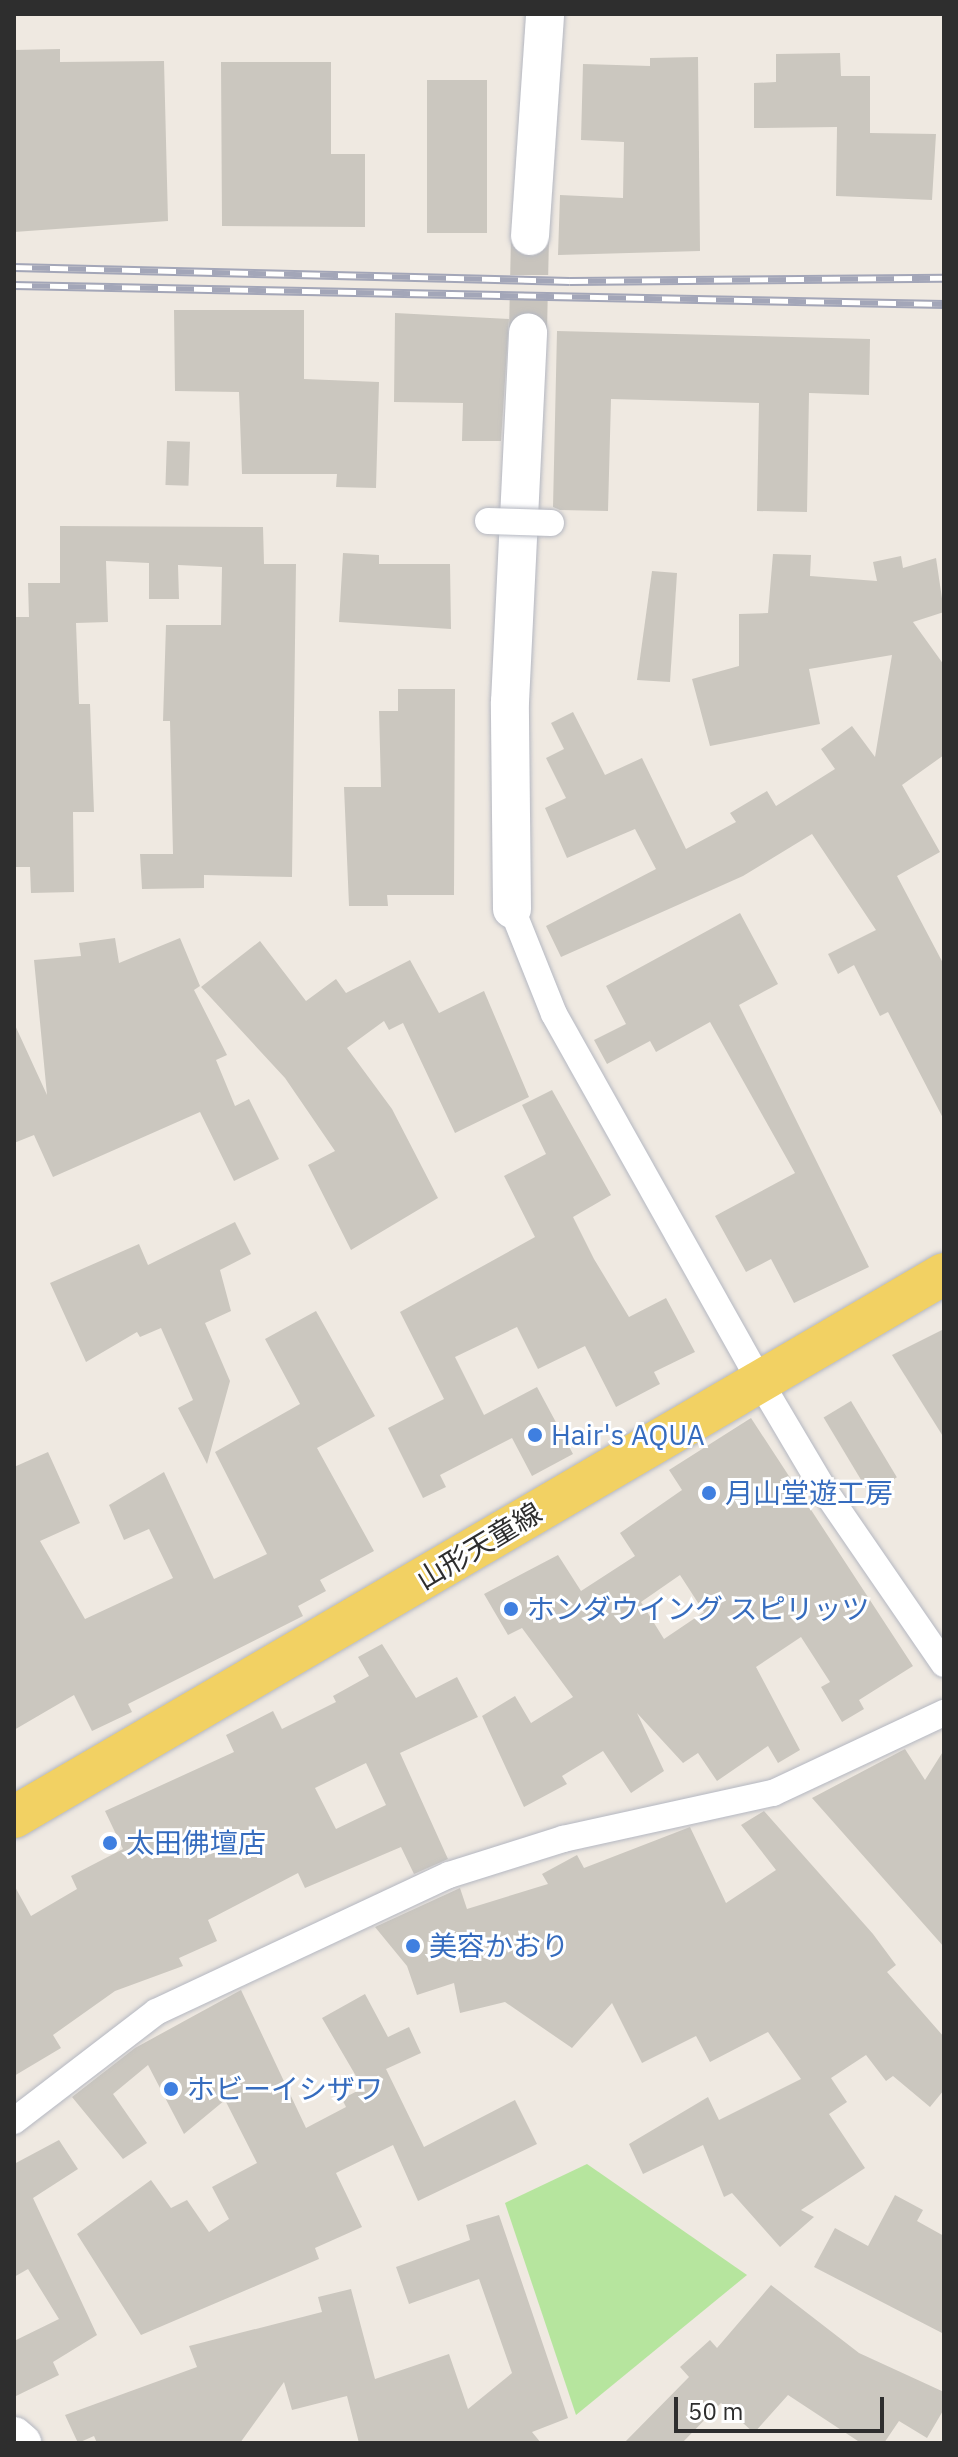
<!DOCTYPE html>
<meta charset="utf-8">
<style>
body{margin:0}
#map{position:relative;width:958px;height:2457px;overflow:hidden;background:#efe9e1;font-family:"IBM Plex Sans","Noto Sans JP",sans-serif}
div>[style]{position:absolute}
.green>*{inset:0;background:#b6e59e}
.building>*{inset:0;background:#cbc7bf;transform-origin:0 0}
.secondary-tunnel>*{height:38px;margin-top:-19px;transform-origin:0;background:repeating-linear-gradient(90deg,#c8c4bd 0 38px,transparent 0 57px)}
.roads{filter:drop-shadow(0 0 2px #b4b7c1) drop-shadow(0 0 2px #b4b7c1)}
.street>*{height:26px;margin:-13px;padding:0 13px;transform-origin:13px;border-radius:13px;background:#fff}
.secondary>*{height:38px;margin:-19px;padding:0 19px;transform-origin:19px;border-radius:19px;background:#fff}
.primary>*{height:42px;margin:-21px;padding:0 21px;transform-origin:21px;border-radius:21px;background:#f2d163}
.rail>*{height:9px;margin-top:-4.5px;transform-origin:0;background:repeating-linear-gradient(90deg,#fff 0 18px,#a3a6b8 0 36px);box-sizing:border-box;border-block:2px solid #a3a6b8}
.bridges{filter:drop-shadow(0 0 2px #b4b7c1) drop-shadow(0 0 2px #b4b7c1)}
.street-bridge>*{height:26px;margin:-13px;padding:0 13px;transform-origin:13px;border-radius:13px;background:#fff}
.dots>*{width:22px;height:22px;translate:-50% -50%;box-sizing:border-box;border:4px solid #fff;border-radius:50%}
span{translate:-50% -50%;white-space:nowrap;text-align:center;line-height:1.15;-webkit-text-stroke:6px #fff;paint-order:stroke}
.shop-label{font-size:28px;color:#366cbe}
.left{translate:0 -50%;text-align:left}
.street-label{font-size:28px;color:#2e2e2e}
.frame{position:absolute;inset:0;border:16px solid #2e2e2e;pointer-events:none}
.scale{position:absolute;left:674px;top:2397px;width:210px;height:36px;box-sizing:border-box;border:4px solid #2e2e2e;border-top:0;padding-left:10px;font-size:24px;line-height:28px;white-space:nowrap;color:#2e2e2e;-webkit-text-stroke:6px #fff;paint-order:stroke}
</style>
<div id="map">
<div class="green">
<i style="clip-path:polygon(587px 2164px,747px 2275px,576px 2415px,505px 2203px)"></i>
</div>
<div class="building">
<i style="clip-path:polygon(60px 49px,60px 62px,164px 61px,168px 221px,14px 232px,14px 50px)"></i>
<i style="clip-path:polygon(840px 53px,841px 76px,870px 76px,870px 133px,936px 134px,932px 200px,836px 196px,837px 127px,754px 128px,754px 83px,776px 82px,776px 54px)"></i>
<i style="clip-path:polygon(698px 57px,700px 251px,558px 255px,560px 195px,623px 198px,624px 142px,581px 140px,583px 64px,650px 66px,650px 58px)"></i>
<i style="clip-path:polygon(221px 62px,331px 62px,331px 154px,365px 154px,365px 227px,222px 226px)"></i>
<i style="left:427px;top:80px;width:60px;height:153px"></i>
<i style="clip-path:polygon(174px 310px,304px 310px,304px 379px,379px 382px,376px 488px,336px 487px,337px 474px,242px 474px,239px 392px,175px 391px)"></i>
<i style="clip-path:polygon(395px 313px,509px 319px,501px 441px,462px 441px,463px 403px,394px 402px)"></i>
<i style="clip-path:polygon(557px 331px,870px 339px,869px 395px,809px 393px,807px 512px,757px 511px,759px 403px,611px 399px,608px 511px,560px 510px,553px 507px)"></i>
<i style="left:167px;top:441px;width:23px;height:44px;rotate:2deg"></i>
<i style="clip-path:polygon(60px 526px,263px 527px,264px 564px,296px 564px,292px 877px,204px 875px,204px 888px,142px 889px,140px 854px,173px 854px,170px 721px,163px 721px,166px 625px,221px 625px,222px 567px,178px 565px,179px 599px,149px 599px,149px 563px,106px 561px,108px 622px,76px 623px,79px 704px,90px 704px,94px 812px,73px 812px,74px 892px,31px 893px,30px 867px,14px 867px,14px 617px,29px 617px,28px 583px,60px 583px)"></i>
<i style="clip-path:polygon(343px 553px,379px 555px,379px 564px,450px 564px,451px 629px,339px 622px)"></i>
<i style="clip-path:polygon(773px 554px,811px 555px,810px 576px,877px 581px,873px 562px,901px 556px,903px 568px,936px 558px,944px 612px,913px 622px,944px 665px,944px 755px,902px 785px,940px 852px,897px 876px,944px 965px,944px 1120px,888px 1012px,880px 1016px,854px 965px,838px 974px,828px 954px,876px 930px,812px 834px,743px 876px,561px 957px,546px 926px,656px 869px,635px 829px,567px 858px,545px 808px,566px 798px,546px 758px,564px 749px,551px 723px,573px 712px,605px 775px,642px 758px,686px 849px,736px 822px,730px 813px,767px 791px,776px 806px,835px 769px,821px 749px,852px 726px,875px 757px,892px 655px,809px 669px,820px 724px,710px 746px,692px 679px,739px 666px,739px 614px,768px 613px)"></i>
<i style="clip-path:polygon(652px 571px,677px 573px,670px 682px,637px 680px)"></i>
<i style="clip-path:polygon(398px 689px,455px 689px,454px 895px,387px 895px,388px 906px,349px 906px,344px 787px,381px 787px,379px 711px,398px 711px)"></i>
<i style="clip-path:polygon(740px 913px,778px 984px,739px 1005px,869px 1267px,794px 1303px,771px 1259px,746px 1272px,715px 1216px,795px 1173px,710px 1022px,656px 1052px,650px 1041px,607px 1064px,594px 1040px,626px 1024px,606px 986px)"></i>
<i style="clip-path:polygon(115px 938px,119px 963px,180px 938px,200px 986px,194px 990px,227px 1055px,216px 1060px,235px 1106px,249px 1099px,279px 1159px,234px 1181px,200px 1112px,53px 1177px,34px 1135px,14px 1143px,14px 1023px,47px 1095px,34px 960px,81px 956px,79px 943px)"></i>
<i style="clip-path:polygon(260px 941px,306px 1001px,336px 979px,346px 993px,410px 960px,439px 1013px,484px 991px,529px 1097px,455px 1133px,403px 1023px,389px 1030px,384px 1021px,347px 1048px,392px 1109px,438px 1198px,351px 1250px,308px 1165px,335px 1151px,285px 1078px,201px 987px)"></i>
<i style="clip-path:polygon(552px 1090px,611px 1195px,573px 1217px,594px 1259px,629px 1317px,666px 1298px,695px 1352px,654px 1372px,660px 1384px,616px 1407px,585px 1346px,538px 1369px,517px 1327px,455px 1357px,484px 1415px,537px 1387px,573px 1454px,532px 1476px,512px 1438px,440px 1475px,446px 1487px,423px 1498px,388px 1428px,444px 1399px,400px 1312px,535px 1237px,504px 1176px,546px 1154px,522px 1105px)"></i>
<i style="clip-path:polygon(235px 1222px,251px 1254px,220px 1270px,231px 1311px,205px 1323px,230px 1381px,207px 1464px,178px 1408px,193px 1400px,161px 1328px,140px 1337px,137px 1332px,86px 1362px,50px 1283px,139px 1244px,148px 1265px)"></i>
<i style="clip-path:polygon(316px 1311px,375px 1416px,317px 1448px,374px 1551px,320px 1580px,326px 1591px,298px 1606px,303px 1616px,128px 1704px,132px 1712px,92px 1731px,74px 1695px,14px 1730px,14px 1467px,48px 1452px,80px 1523px,40px 1541px,85px 1619px,173px 1578px,149px 1529px,124px 1540px,109px 1505px,164px 1472px,214px 1579px,267px 1554px,215px 1452px,300px 1404px,265px 1339px)"></i>
<i style="clip-path:polygon(944px 1329px,944px 1438px,892px 1355px)"></i>
<i style="left:851px;top:1401px;width:89px;height:32px;rotate:59deg"></i>
<i style="clip-path:polygon(evenodd,751px 1418px,913px 1666px,859px 1700px,864px 1709px,842px 1722px,821px 1687px,830px 1682px,801px 1637px,756px 1667px,800px 1750px,778px 1763px,768px 1746px,717px 1781px,698px 1753px,683px 1763px,637px 1713px,664px 1771px,631px 1793px,603px 1751px,562px 1776px,567px 1784px,524px 1807px,482px 1716px,515px 1696px,531px 1723px,573px 1697px,522px 1628px,508px 1635px,484px 1594px,558px 1555px,581px 1591px,635px 1556px,620px 1533px,682px 1490px,669px 1470px,751px 1418px,680px 1575px,704px 1612px,664px 1639px,641px 1602px,680px 1575px)"></i>
<i style="clip-path:polygon(evenodd,382px 1644px,416px 1698px,457px 1677px,478px 1717px,400px 1753px,448px 1859px,414px 1874px,401px 1847px,305px 1888px,298px 1873px,208px 1920px,217px 1941px,179px 1958px,183px 1966px,115px 1991px,53px 2035px,61px 2048px,14px 2076px,14px 1885px,31px 1916px,77px 1889px,71px 1876px,123px 1849px,105px 1811px,234px 1752px,226px 1735px,273px 1711px,282px 1729px,336px 1702px,333px 1696px,369px 1676px,358px 1657px,382px 1644px,366px 1763px,386px 1805px,336px 1829px,315px 1788px,366px 1763px)"></i>
<i style="clip-path:polygon(905px 1749px,925px 1780px,944px 1750px,944px 1947px,812px 1798px)"></i>
<i style="clip-path:polygon(764px 1811px,873px 1934px,896px 1965px,887px 1972px,944px 2037px,944px 2090px,930px 2107px,893px 2076px,886px 2081px,866px 2055px,831px 2078px,847px 2102px,829px 2114px,865px 2168px,801px 2210px,814px 2217px,780px 2247px,732px 2193px,724px 2197px,703px 2145px,643px 2174px,629px 2144px,708px 2097px,719px 2120px,801px 2079px,768px 2032px,710px 2062px,696px 2036px,642px 2063px,612px 2003px,572px 2048px,505px 2002px,460px 2013px,454px 1983px,417px 1995px,407px 1966px,375px 1927px,460px 1888px,467px 1909px,548px 1884px,542px 1874px,577px 1855px,584px 1868px,690px 1827px,726px 1903px,776px 1870px,741px 1825px)"></i>
<i style="clip-path:polygon(241px 1990px,306px 2128px,346px 2107px,342px 2099px,363px 2088px,322px 2018px,365px 1994px,388px 2037px,409px 2027px,421px 2053px,386px 2069px,424px 2147px,515px 2100px,537px 2144px,418px 2201px,393px 2145px,336px 2173px,362px 2227px,315px 2248px,319px 2259px,141px 2335px,77px 2234px,151px 2180px,171px 2208px,187px 2200px,209px 2232px,229px 2219px,212px 2187px,257px 2163px,225px 2100px,184px 2134px,148px 2065px,113px 2094px,147px 2143px,123px 2159px,72px 2097px,135px 2048px)"></i>
<i style="clip-path:polygon(59px 2140px,78px 2169px,33px 2198px,97px 2335px,53px 2362px,59px 2375px,14px 2397px,14px 2341px,59px 2319px,28px 2269px,14px 2277px,14px 2164px)"></i>
<i style="clip-path:polygon(895px 2195px,923px 2210px,917px 2221px,944px 2236px,944px 2334px,814px 2267px,835px 2228px,868px 2246px)"></i>
<i style="clip-path:polygon(499px 2215px,568px 2418px,532px 2432px,541px 2443px,359px 2443px,347px 2396px,292px 2410px,284px 2382px,240px 2443px,97px 2443px,94px 2436px,78px 2443px,65px 2415px,197px 2367px,189px 2346px,322px 2312px,318px 2297px,351px 2289px,375px 2379px,449px 2354px,468px 2409px,512px 2373px,479px 2279px,409px 2304px,396px 2267px,470px 2240px,466px 2225px)"></i>
<i style="clip-path:polygon(771px 2285px,859px 2353px,944px 2392px,944px 2409px,927px 2438px,899px 2421px,884px 2443px,861px 2443px,788px 2395px,754px 2433px,721px 2403px,682px 2443px,624px 2443px,689px 2377px,680px 2367px,710px 2340px,717px 2348px)"></i>
</div>
<div class="secondary-tunnel">
<i style="left:528px;top:332px;width:96px;rotate:-88.8deg"></i>
</div>
<div class="roads">
<div class="street">
<i style="left:512px;top:909px;width:113px;rotate:68.2deg"></i>
<i style="left:554px;top:1014px;width:420px;rotate:60.7deg"></i>
<i style="left:759px;top:1380px;width:122px;rotate:59.4deg"></i>
<i style="left:821px;top:1485px;width:217px;rotate:55.5deg"></i>
<i style="left:14px;top:2121px;width:179px;rotate:-37.5deg"></i>
<i style="left:156px;top:2012px;width:323px;rotate:-25.1deg"></i>
<i style="left:449px;top:1875px;width:120px;rotate:-17.5deg"></i>
<i style="left:563px;top:1839px;width:215px;rotate:-12.4deg"></i>
<i style="left:773px;top:1793px;width:189px;rotate:-25.1deg"></i>
</div>
<div class="secondary">
<i style="left:530px;top:236px;width:223px;rotate:-86.1deg"></i>
<i style="left:512px;top:909px;width:207px;rotate:-90.6deg"></i>
<i style="left:510px;top:702px;width:370px;rotate:-87.2deg"></i>
<i style="left:14px;top:2436px;width:11px;rotate:41deg"></i>
</div>
<div class="primary">
<i style="left:14px;top:1817px;width:1077px;rotate:-30.28deg"></i>
</div>
</div>
<div class="rail">
<i style="left:14px;top:267px;width:556px;rotate:1.44deg"></i>
<i style="left:570px;top:281px;width:374px;rotate:-0.5deg"></i>
<i style="left:14px;top:285px;width:930px;rotate:1.17deg"></i>
</div>
<div class="bridges">
<div class="street-bridge">
<i style="left:488px;top:521px;width:63px;rotate:1.8deg"></i>
</div>
</div>
<div class="dots">
<i style="left:535px;top:1435px;background:#3f7fe0"></i>
<i style="left:709px;top:1493px;background:#3f7fe0"></i>
<i style="left:511px;top:1609px;background:#3f7fe0"></i>
<i style="left:110px;top:1843px;background:#3f7fe0"></i>
<i style="left:413px;top:1946px;background:#3f7fe0"></i>
<i style="left:171px;top:2089px;background:#3f7fe0"></i>
</div>
<div class="shop-label">
<span class="left" style="left:551px;top:1435px">Hair's AQUA</span>
<span class="left" style="left:725px;top:1493px">月山堂遊工房</span>
<span class="left" style="left:527px;top:1609px">ホンダウイング スピリッツ</span>
<span class="left" style="left:126px;top:1843px">太田佛壇店</span>
<span class="left" style="left:429px;top:1946px">美容かおり</span>
<span class="left" style="left:187px;top:2089px">ホビーイシザワ</span>
</div>
<div class="street-label">
<span style="left:479px;top:1546px;rotate:-31deg">山形天童線</span>
</div>
<div class="frame"></div>
<div class="scale">50 m</div>
</div>
